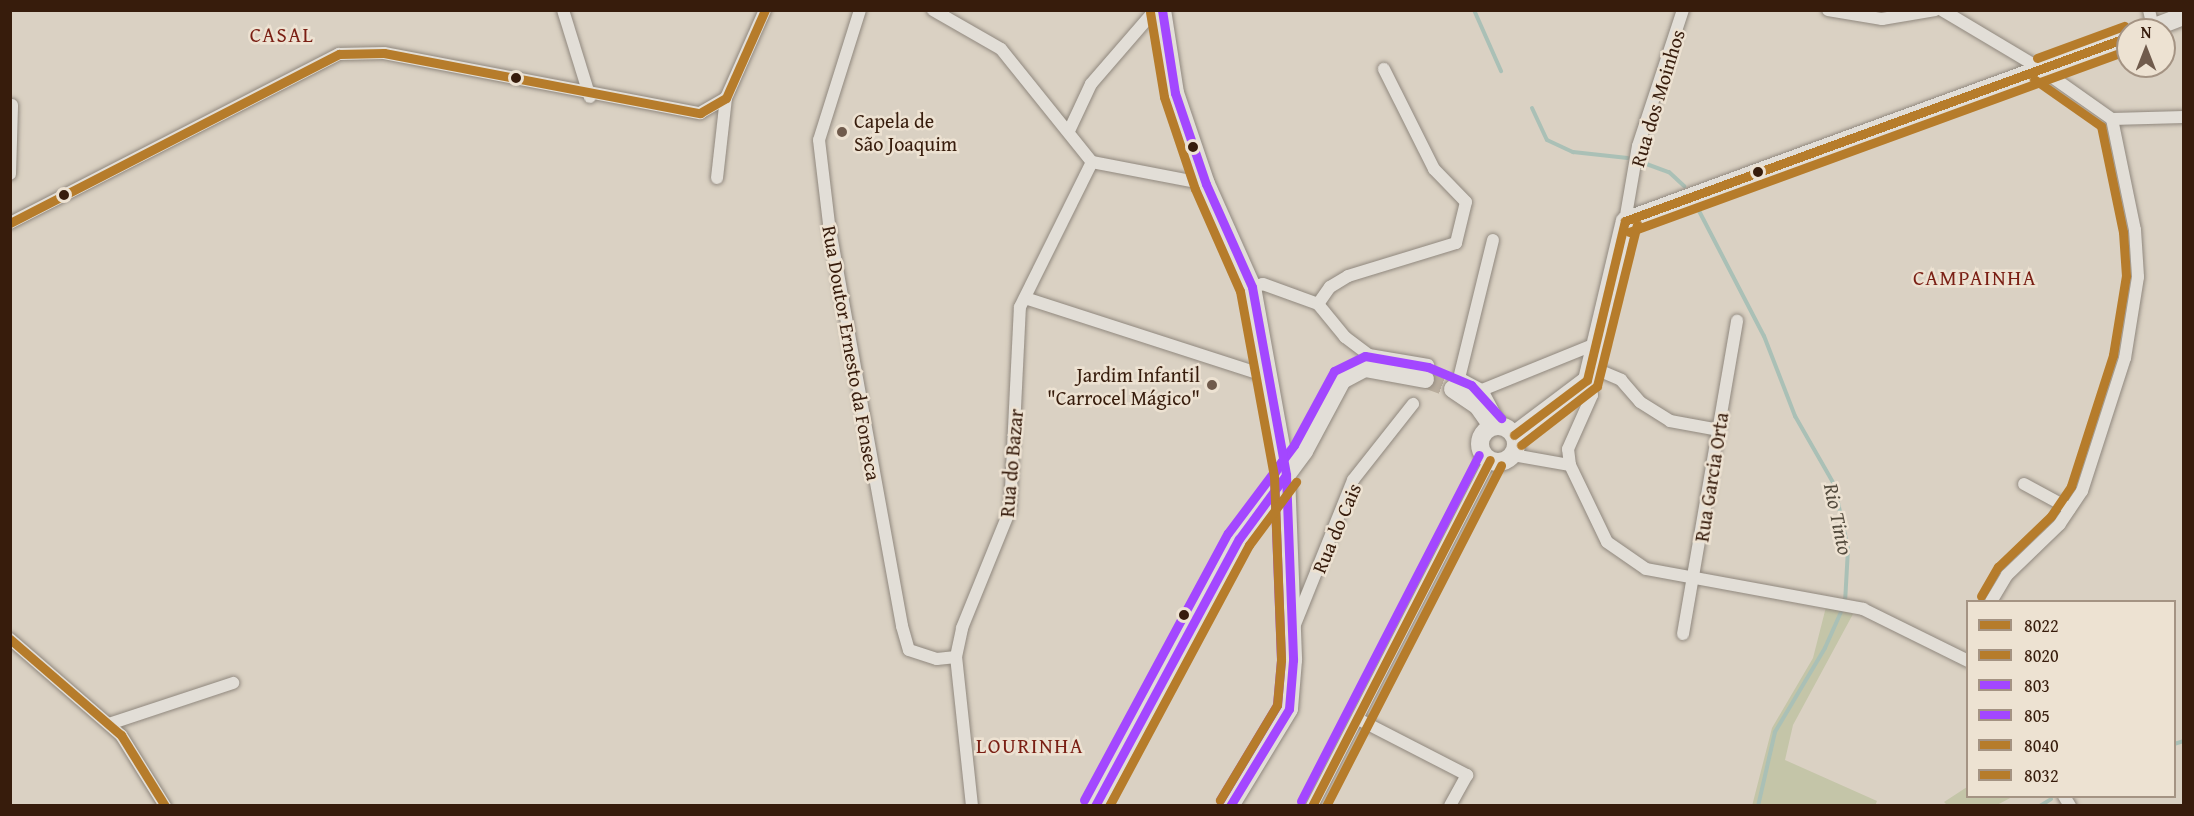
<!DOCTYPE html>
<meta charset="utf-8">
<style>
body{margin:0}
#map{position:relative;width:2194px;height:816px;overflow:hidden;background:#dad1c3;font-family:"Gentium Book Plus",serif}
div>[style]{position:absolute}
.green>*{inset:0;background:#c4c5a8}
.stream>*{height:4px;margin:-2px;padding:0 2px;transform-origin:2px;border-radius:2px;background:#aac0b6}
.secondary-tunnel>*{height:18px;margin-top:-9px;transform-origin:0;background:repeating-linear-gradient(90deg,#b9ad9e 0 18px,transparent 0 27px)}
.roads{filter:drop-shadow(0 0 2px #90887e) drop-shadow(0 0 2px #90887e)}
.street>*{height:12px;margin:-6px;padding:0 6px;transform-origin:6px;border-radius:6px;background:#e2ded7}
.secondary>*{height:18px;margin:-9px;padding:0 9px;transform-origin:9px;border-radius:9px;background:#e2ded7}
.secondary>.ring{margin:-9px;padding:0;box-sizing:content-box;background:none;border:18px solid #e2ded7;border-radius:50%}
.bus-1>*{height:9px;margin:-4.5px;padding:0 4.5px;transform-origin:4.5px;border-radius:4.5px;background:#b67c2b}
.bus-2>*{height:9px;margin:-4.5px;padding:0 4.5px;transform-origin:4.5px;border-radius:4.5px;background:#b67c2b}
.bus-3>*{height:9px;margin:-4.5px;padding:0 4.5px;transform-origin:4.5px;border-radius:4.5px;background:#a347ff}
.bus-4>*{height:9px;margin:-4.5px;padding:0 4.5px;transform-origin:4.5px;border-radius:4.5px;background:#a347ff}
.bus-5>*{height:9px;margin:-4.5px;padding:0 4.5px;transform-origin:4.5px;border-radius:4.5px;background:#b67c2b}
.bus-6>*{height:9px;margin:-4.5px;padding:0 4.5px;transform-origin:4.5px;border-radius:4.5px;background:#b67c2b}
.dots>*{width:16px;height:16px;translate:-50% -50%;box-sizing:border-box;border:3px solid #ede2d2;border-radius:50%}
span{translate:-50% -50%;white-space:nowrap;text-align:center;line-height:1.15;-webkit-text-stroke:5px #ede2d2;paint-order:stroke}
.street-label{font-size:20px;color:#371c0c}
.poi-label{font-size:20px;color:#371c0c}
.left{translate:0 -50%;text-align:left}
.right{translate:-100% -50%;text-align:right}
.neighbourhood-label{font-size:21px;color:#7a1f14;letter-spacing:1.5px}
.water-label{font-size:21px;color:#534b3d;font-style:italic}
.frame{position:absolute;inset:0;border:12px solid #371c0c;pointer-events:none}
.legend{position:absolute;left:1966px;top:600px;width:210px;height:198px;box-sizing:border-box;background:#ede2d2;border:2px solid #a49383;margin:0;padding:8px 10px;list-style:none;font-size:18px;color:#371c0c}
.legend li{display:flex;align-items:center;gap:12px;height:30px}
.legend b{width:30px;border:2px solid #a49383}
.north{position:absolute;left:2116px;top:18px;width:60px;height:60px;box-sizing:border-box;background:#ede2d2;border:2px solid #a49383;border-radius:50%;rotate:0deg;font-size:16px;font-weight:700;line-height:24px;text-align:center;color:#371c0c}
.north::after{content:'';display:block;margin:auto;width:21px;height:27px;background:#705b4c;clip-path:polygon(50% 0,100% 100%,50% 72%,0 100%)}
</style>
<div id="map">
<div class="green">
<i style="clip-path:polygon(1826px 607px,1853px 614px,1793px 725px,1785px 760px,1877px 801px,1875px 806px,1752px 806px,1772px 728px,1813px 658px)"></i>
<i style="clip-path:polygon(1967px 787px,1968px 796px,2012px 797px,1997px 805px,1947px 805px,1944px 802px)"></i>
</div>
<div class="stream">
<i style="left:1474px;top:10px;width:67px;rotate:66.1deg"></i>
<i style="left:1532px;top:108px;width:35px;rotate:65deg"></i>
<i style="left:1547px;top:140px;width:29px;rotate:25deg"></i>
<i style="left:1573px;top:152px;width:55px;rotate:6.2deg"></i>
<i style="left:1641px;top:162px;width:30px;rotate:20deg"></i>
<i style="left:1669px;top:172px;width:21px;rotate:43deg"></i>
<i style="left:1697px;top:207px;width:145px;rotate:62.6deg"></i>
<i style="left:1764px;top:336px;width:86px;rotate:68.8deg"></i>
<i style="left:1795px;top:416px;width:78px;rotate:60.2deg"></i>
<i style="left:1834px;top:484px;width:66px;rotate:77.8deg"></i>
<i style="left:1848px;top:549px;width:54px;rotate:93.2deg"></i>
<i style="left:1845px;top:603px;width:49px;rotate:114deg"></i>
<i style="left:1825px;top:648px;width:98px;rotate:120.8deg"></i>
<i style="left:1775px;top:732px;width:76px;rotate:102.9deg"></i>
<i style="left:2174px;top:744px;width:10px;rotate:-17deg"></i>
<i style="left:2040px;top:806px;width:13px;rotate:-32deg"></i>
</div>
<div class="secondary-tunnel">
<i style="left:1425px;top:379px;width:30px;rotate:20deg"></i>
</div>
<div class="roads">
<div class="street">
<i style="left:563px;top:10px;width:91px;rotate:72.8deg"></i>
<i style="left:860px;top:10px;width:136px;rotate:107.5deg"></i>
<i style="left:819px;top:140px;width:85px;rotate:83.2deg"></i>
<i style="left:829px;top:224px;width:409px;rotate:79.7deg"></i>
<i style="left:902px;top:626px;width:25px;rotate:74deg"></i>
<i style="left:909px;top:650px;width:29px;rotate:18deg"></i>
<i style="left:937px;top:659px;width:19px;rotate:-6deg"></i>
<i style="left:933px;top:10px;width:78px;rotate:29.8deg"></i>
<i style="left:1001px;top:49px;width:145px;rotate:51.2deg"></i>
<i style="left:1092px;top:162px;width:116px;rotate:10.9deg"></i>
<i style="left:1828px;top:10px;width:55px;rotate:9.5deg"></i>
<i style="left:1882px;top:19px;width:54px;rotate:-9.6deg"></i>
<i style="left:1942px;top:10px;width:115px;rotate:30.8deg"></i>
<i style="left:2041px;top:69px;width:87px;rotate:35.2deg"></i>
<i style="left:2112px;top:119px;width:113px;rotate:78.3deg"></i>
<i style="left:2135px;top:230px;width:47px;rotate:86.3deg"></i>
<i style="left:2138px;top:277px;width:82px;rotate:99.1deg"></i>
<i style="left:2125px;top:358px;width:140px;rotate:107.9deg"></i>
<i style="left:2082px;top:491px;width:40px;rotate:124deg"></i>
<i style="left:2060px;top:524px;width:74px;rotate:136.1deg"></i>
<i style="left:2007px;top:575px;width:31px;rotate:121deg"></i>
<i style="left:2149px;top:10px;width:18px;rotate:77deg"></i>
<i style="left:2112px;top:119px;width:72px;rotate:-1.6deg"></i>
<i style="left:1069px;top:131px;width:52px;rotate:-64.9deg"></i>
<i style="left:1091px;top:84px;width:98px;rotate:-49.1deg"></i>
<i style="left:10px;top:174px;width:69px;rotate:-88.3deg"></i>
<i style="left:717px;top:178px;width:81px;rotate:-83.6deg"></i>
<i style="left:1625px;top:221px;width:76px;rotate:-80.2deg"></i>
<i style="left:1638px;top:146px;width:143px;rotate:-71.7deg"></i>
<i style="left:10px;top:223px;width:370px;rotate:-27.2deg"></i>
<i style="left:339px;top:54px;width:45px;rotate:-1.3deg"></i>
<i style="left:384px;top:53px;width:322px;rotate:10.8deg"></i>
<i style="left:700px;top:113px;width:30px;rotate:-30deg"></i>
<i style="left:726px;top:98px;width:96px;rotate:-66.1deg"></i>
<i style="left:1493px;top:240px;width:142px;rotate:103.8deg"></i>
<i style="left:1459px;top:378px;width:26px;rotate:28deg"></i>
<i style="left:1482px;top:390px;width:127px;rotate:-22.1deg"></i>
<i style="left:1252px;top:287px;width:11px;rotate:-15deg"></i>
<i style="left:1263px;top:284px;width:59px;rotate:20deg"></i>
<i style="left:1318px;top:304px;width:21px;rotate:-55deg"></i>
<i style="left:1330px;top:287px;width:21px;rotate:-31deg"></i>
<i style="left:1348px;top:276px;width:113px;rotate:-17deg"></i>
<i style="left:1456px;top:243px;width:42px;rotate:-76.3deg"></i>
<i style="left:1466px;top:202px;width:46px;rotate:-134.1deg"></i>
<i style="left:1434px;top:169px;width:112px;rotate:-116.6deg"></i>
<i style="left:1025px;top:298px;width:257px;rotate:17.9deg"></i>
<i style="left:1318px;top:304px;width:43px;rotate:50.7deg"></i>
<i style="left:1345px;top:337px;width:30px;rotate:37deg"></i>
<i style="left:1369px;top:355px;width:60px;rotate:9.6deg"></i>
<i style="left:1591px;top:367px;width:33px;rotate:23deg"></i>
<i style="left:1621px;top:380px;width:29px;rotate:49deg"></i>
<i style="left:1640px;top:402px;width:36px;rotate:32deg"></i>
<i style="left:1670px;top:421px;width:50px;rotate:10.4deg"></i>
<i style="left:1482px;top:390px;width:40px;rotate:62deg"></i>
<i style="left:1513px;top:455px;width:58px;rotate:10deg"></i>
<i style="left:1570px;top:465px;width:85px;rotate:64.3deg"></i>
<i style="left:1607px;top:542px;width:47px;rotate:34.7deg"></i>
<i style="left:1646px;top:569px;width:221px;rotate:10.4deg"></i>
<i style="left:1863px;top:609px;width:117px;rotate:26.3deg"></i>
<i style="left:1570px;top:465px;width:16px;rotate:-97deg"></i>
<i style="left:1568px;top:449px;width:59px;rotate:-66deg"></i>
<i style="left:1592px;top:395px;width:16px;rotate:-108deg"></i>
<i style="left:2024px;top:484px;width:52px;rotate:28.5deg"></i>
<i style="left:1294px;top:627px;width:158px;rotate:-68.1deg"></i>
<i style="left:1353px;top:480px;width:97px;rotate:-51.7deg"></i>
<i style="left:1683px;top:634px;width:318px;rotate:-80.2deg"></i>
<i style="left:10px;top:639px;width:147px;rotate:40.9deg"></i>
<i style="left:121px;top:735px;width:84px;rotate:58.2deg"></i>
<i style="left:1358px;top:719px;width:123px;rotate:27.2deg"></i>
<i style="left:1467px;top:775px;width:35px;rotate:119deg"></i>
<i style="left:109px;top:724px;width:131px;rotate:-18.3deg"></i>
<i style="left:2064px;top:796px;width:12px;rotate:59deg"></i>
<i style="left:972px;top:806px;width:150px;rotate:-96.1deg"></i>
<i style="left:956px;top:657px;width:30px;rotate:-78deg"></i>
<i style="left:962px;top:628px;width:127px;rotate:-67.9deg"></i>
<i style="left:1010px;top:510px;width:203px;rotate:-87.2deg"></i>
<i style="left:1020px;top:307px;width:162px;rotate:-63.6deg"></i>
<i style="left:1312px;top:806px;width:389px;rotate:-62.8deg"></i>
</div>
<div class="secondary">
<i style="left:1162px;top:10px;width:84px;rotate:81.1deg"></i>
<i style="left:1175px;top:93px;width:96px;rotate:71.2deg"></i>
<i style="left:1206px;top:184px;width:113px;rotate:65.9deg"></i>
<i style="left:1252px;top:287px;width:191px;rotate:79.7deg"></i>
<i style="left:1286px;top:475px;width:185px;rotate:87.8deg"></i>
<i style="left:1293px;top:660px;width:49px;rotate:94.7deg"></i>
<i style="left:1289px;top:709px;width:114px;rotate:121.3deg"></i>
<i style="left:2147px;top:30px;width:40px;rotate:-21deg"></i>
<i style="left:1453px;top:389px;width:30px;rotate:34deg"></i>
<i style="left:1478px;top:406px;width:24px;rotate:55deg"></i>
<i class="ring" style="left:1480px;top:426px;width:18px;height:18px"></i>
<i style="left:1514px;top:435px;width:91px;rotate:-37deg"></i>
<i style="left:1587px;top:380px;width:163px;rotate:-76.6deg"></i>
<i style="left:1625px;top:221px;width:536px;rotate:-20.09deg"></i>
<i style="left:1095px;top:806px;width:303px;rotate:-61.7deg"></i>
<i style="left:1239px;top:539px;width:109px;rotate:-53.5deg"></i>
<i style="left:1304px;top:451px;width:81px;rotate:-61.8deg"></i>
<i style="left:1342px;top:380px;width:26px;rotate:-28deg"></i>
<i style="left:1365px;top:368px;width:61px;rotate:10.4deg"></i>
</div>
</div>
<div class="bus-1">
<i style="left:1625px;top:221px;width:536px;rotate:-20.09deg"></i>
<i style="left:10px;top:223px;width:370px;rotate:-27.2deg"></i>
<i style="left:339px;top:54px;width:45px;rotate:-1.3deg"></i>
<i style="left:384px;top:53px;width:322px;rotate:10.8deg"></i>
<i style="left:700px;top:113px;width:30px;rotate:-30deg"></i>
<i style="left:726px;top:98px;width:96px;rotate:-66.1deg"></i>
<i style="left:1514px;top:435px;width:91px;rotate:-37deg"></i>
<i style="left:1587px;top:380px;width:163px;rotate:-76.6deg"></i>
<i style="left:10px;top:639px;width:147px;rotate:40.9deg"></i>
<i style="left:121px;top:735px;width:84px;rotate:58.2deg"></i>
<i style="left:1312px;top:806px;width:389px;rotate:-62.8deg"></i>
</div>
<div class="bus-2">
<i style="left:1629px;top:232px;width:531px;rotate:-20.04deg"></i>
<i style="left:1521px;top:445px;width:96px;rotate:-37.8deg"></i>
<i style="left:1597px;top:386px;width:167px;rotate:-76.1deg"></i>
<i style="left:1326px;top:806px;width:383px;rotate:-62.8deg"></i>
</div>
<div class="bus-3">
<i style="left:1084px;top:800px;width:303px;rotate:-61.7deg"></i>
<i style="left:1228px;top:533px;width:110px;rotate:-53.1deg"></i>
<i style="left:1294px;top:445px;width:84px;rotate:-61.6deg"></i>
<i style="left:1334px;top:371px;width:34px;rotate:-26deg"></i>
<i style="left:1365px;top:356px;width:64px;rotate:9.9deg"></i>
<i style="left:1428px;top:367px;width:47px;rotate:22.7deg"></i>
<i style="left:1471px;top:385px;width:45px;rotate:47.7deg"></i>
<i style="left:1220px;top:800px;width:111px;rotate:-59deg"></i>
<i style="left:1277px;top:705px;width:45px;rotate:-84.9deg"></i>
<i style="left:1281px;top:660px;width:186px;rotate:-92.2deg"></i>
<i style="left:1274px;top:474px;width:23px;rotate:-59deg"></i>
<i style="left:1301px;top:801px;width:389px;rotate:-62.8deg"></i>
</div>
<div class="bus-4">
<i style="left:1162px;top:10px;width:84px;rotate:81.1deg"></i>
<i style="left:1175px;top:93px;width:96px;rotate:71.2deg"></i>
<i style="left:1206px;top:184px;width:113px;rotate:65.9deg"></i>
<i style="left:1252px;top:287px;width:191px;rotate:79.7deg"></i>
<i style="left:1286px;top:475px;width:185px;rotate:87.8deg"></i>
<i style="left:1293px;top:660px;width:49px;rotate:94.7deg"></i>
<i style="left:1289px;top:709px;width:114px;rotate:121.3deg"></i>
<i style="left:1095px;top:806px;width:303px;rotate:-61.7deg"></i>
<i style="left:1239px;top:539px;width:79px;rotate:-53.7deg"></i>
</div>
<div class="bus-5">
<i style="left:1150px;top:12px;width:86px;rotate:80.6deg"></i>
<i style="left:1164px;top:97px;width:97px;rotate:71.4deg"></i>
<i style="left:1195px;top:189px;width:111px;rotate:66.2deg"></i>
<i style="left:1240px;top:291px;width:188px;rotate:79.6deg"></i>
<i style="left:1274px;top:476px;width:184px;rotate:87.8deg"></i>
<i style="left:1281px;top:660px;width:45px;rotate:95.1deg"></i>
<i style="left:1277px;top:705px;width:111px;rotate:121deg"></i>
<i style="left:1109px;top:806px;width:296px;rotate:-61.8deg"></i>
<i style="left:1249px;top:545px;width:79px;rotate:-53.3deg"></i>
</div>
<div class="bus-6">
<i style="left:2037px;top:58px;width:93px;rotate:-20.2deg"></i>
<i style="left:1981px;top:596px;width:34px;rotate:-60deg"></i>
<i style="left:1998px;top:567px;width:74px;rotate:-43.9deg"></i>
<i style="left:2051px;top:516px;width:36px;rotate:-56deg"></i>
<i style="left:2071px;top:486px;width:138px;rotate:-72.2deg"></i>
<i style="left:2113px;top:355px;width:80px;rotate:-80.7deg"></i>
<i style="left:2126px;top:276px;width:44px;rotate:-93.9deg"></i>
<i style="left:2123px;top:232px;width:108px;rotate:-101.7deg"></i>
<i style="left:2101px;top:126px;width:82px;rotate:-145deg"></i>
</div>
<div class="dots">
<i style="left:516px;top:78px;background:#371c0c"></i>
<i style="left:842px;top:132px;background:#705b4c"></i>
<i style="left:1193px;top:147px;background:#371c0c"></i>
<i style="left:1758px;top:172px;background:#371c0c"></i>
<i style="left:64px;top:195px;background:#371c0c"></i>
<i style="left:1212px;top:385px;background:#705b4c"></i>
<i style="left:1184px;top:615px;background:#371c0c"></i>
</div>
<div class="street-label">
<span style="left:1657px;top:98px;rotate:-73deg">Rua dos Moinhos</span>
<span style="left:852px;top:353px;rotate:80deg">Rua Doutor Ernesto da Fonseca</span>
<span style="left:1011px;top:463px;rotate:-85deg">Rua do Bazar</span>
<span style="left:1711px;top:477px;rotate:-81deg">Rua Garcia Orta</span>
<span style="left:1336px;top:528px;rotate:-67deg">Rua do Cais</span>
</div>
<div class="poi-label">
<span class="left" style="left:854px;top:132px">Capela de<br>São Joaquim</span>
<span class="right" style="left:1200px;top:386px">Jardim Infantil<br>"Carrocel Mágico"</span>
</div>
<div class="neighbourhood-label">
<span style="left:282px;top:35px">CASAL</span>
<span style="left:1975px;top:278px">CAMPAINHA</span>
<span style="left:1030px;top:746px">LOURINHA</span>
</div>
<div class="water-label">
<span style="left:1838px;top:519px;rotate:78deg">Rio Tinto</span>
</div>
<div class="frame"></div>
<ul class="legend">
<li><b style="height:8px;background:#b67c2b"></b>8022</li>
<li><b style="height:8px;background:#b67c2b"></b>8020</li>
<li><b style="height:8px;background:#a347ff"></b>803</li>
<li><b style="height:8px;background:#a347ff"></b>805</li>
<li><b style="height:8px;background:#b67c2b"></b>8040</li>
<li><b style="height:8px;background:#b67c2b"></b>8032</li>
</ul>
<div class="north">N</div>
</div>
